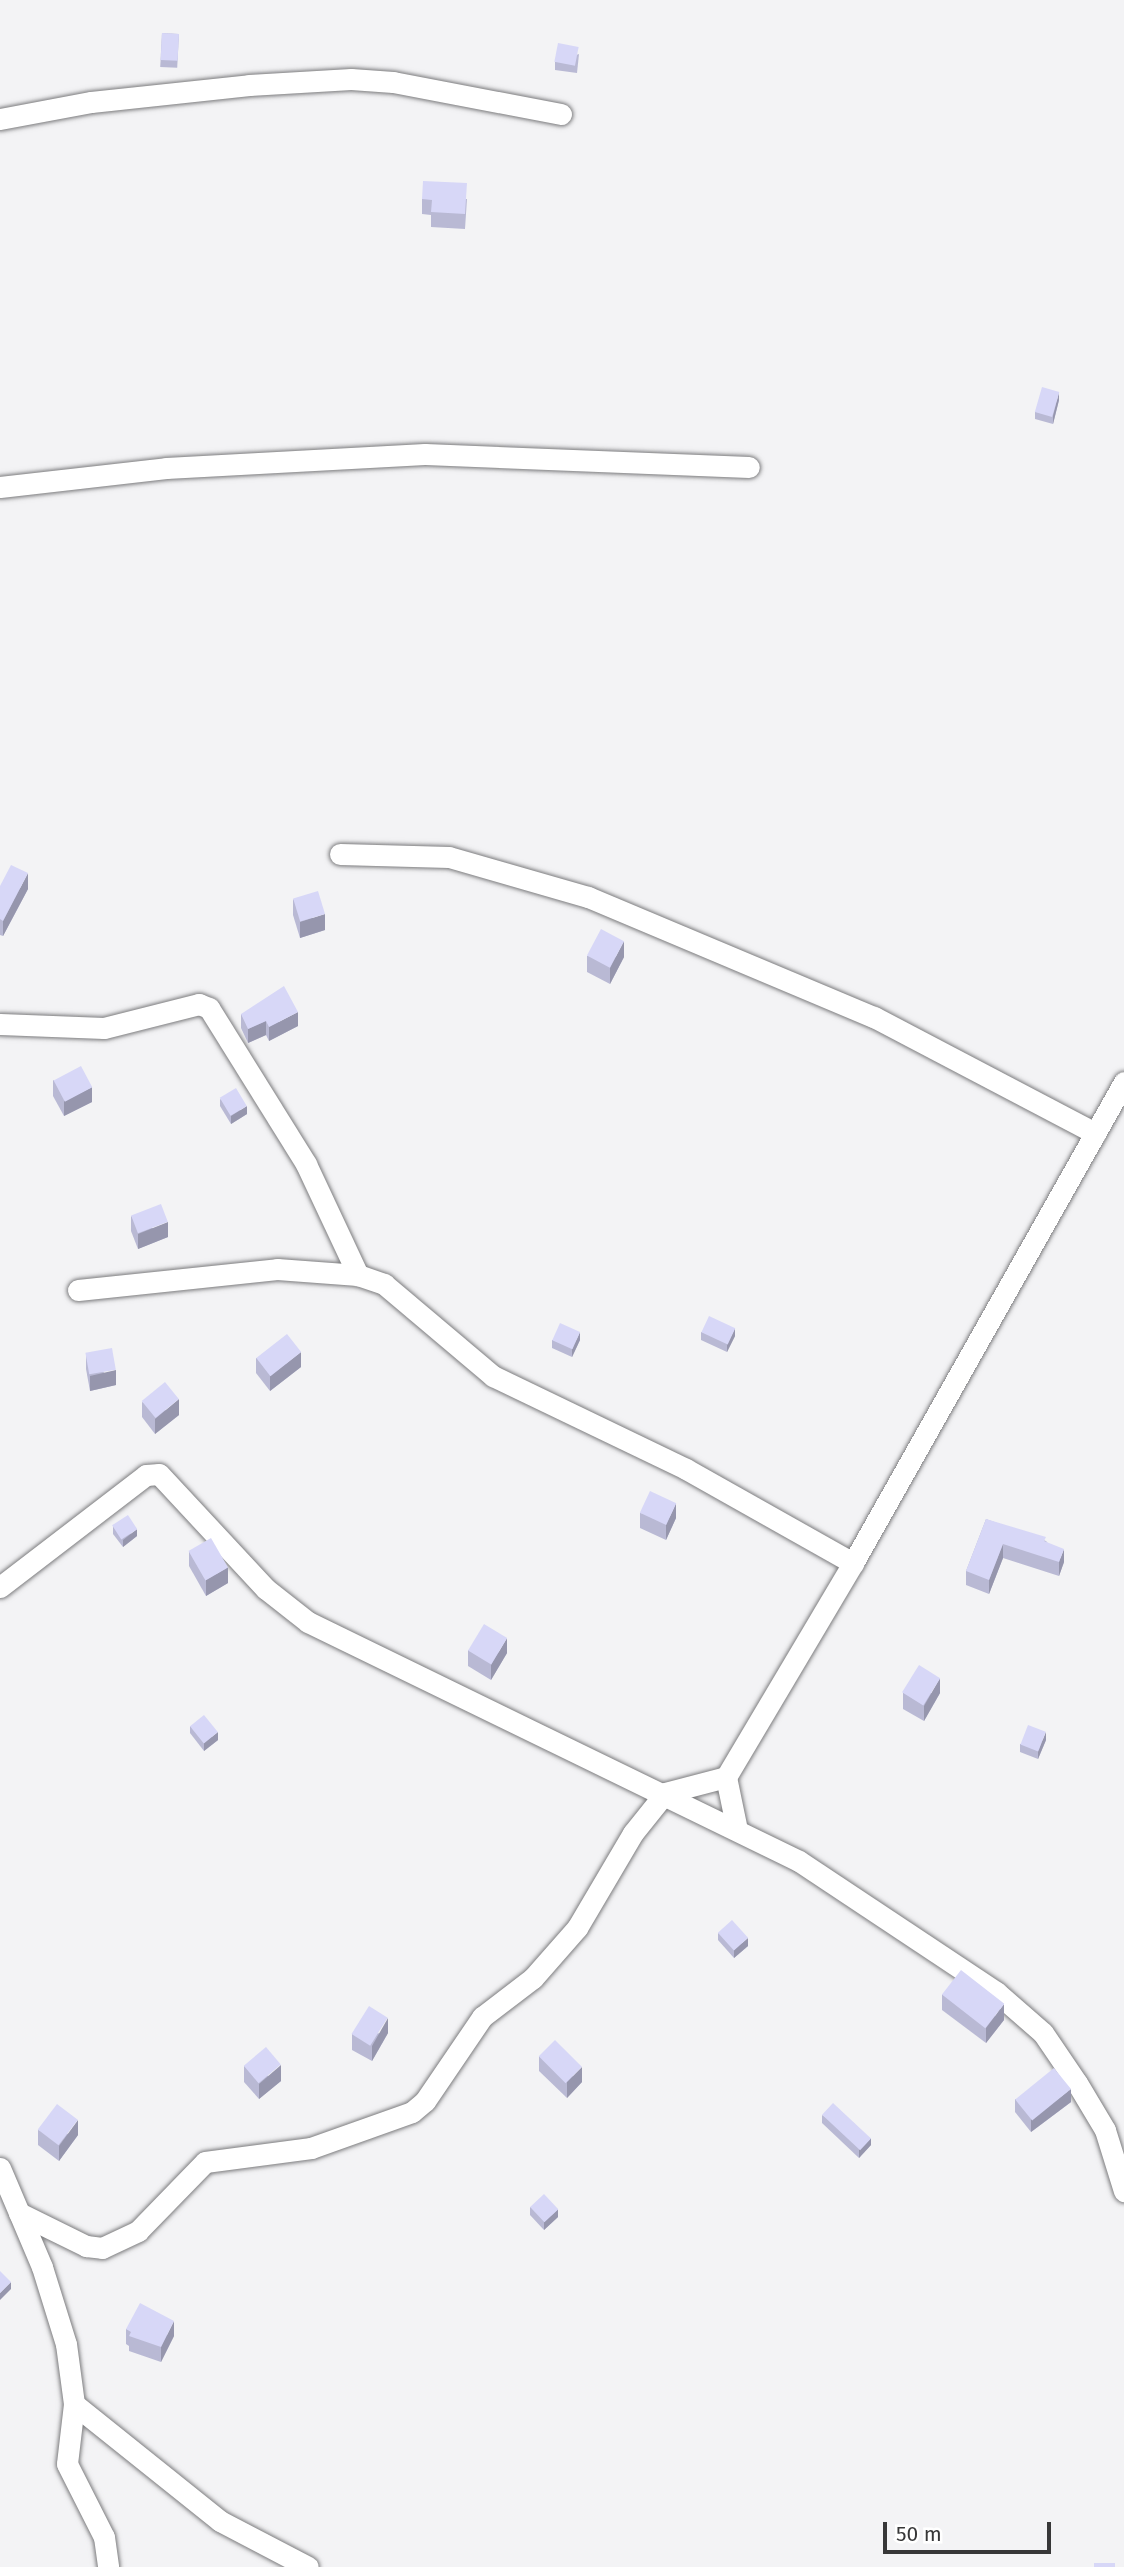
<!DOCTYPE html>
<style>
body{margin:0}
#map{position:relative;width:1124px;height:2567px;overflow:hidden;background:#f3f3f5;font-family:"Fira Sans",sans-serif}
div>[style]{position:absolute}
.roads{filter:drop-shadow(0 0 2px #7c7c7e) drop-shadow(0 0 2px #7c7c7e)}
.street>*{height:21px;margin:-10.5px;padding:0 10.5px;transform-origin:10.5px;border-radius:10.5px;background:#fff}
.wall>*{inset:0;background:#b9b9d4;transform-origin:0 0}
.shaded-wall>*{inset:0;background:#9696ad}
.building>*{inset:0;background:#d7d7f7;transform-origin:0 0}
span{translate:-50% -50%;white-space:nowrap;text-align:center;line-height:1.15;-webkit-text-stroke:5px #fff;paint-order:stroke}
.scale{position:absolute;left:883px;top:2522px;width:168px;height:32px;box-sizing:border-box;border:4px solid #373738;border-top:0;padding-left:9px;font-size:21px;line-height:24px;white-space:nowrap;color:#373738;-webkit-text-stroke:5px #fff;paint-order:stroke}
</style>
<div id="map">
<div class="roads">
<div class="street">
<i style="left:0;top:119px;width:93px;rotate:-10.6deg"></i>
<i style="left:91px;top:102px;width:159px;rotate:-6.1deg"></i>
<i style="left:249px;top:85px;width:102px;rotate:-3.4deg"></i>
<i style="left:351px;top:79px;width:42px;rotate:4.1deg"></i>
<i style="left:393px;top:82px;width:171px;rotate:10.8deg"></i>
<i style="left:0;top:487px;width:167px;rotate:-6.5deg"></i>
<i style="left:166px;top:468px;width:259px;rotate:-3.1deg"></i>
<i style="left:425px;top:454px;width:324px;rotate:2.3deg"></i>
<i style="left:340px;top:854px;width:109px;rotate:1.6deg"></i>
<i style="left:449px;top:857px;width:145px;rotate:16.1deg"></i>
<i style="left:588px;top:897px;width:310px;rotate:22.8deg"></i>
<i style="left:874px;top:1017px;width:250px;rotate:27.7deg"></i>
<i style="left:0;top:1024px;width:104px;rotate:2.2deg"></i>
<i style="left:104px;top:1028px;width:98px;rotate:-14.2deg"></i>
<i style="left:199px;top:1004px;width:11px;rotate:22deg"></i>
<i style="left:209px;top:1008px;width:184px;rotate:58.1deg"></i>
<i style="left:306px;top:1164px;width:123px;rotate:64.9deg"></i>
<i style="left:78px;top:1290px;width:200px;rotate:-6deg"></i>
<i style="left:277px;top:1269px;width:81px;rotate:4.2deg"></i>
<i style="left:358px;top:1275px;width:28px;rotate:19deg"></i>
<i style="left:384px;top:1284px;width:143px;rotate:40.2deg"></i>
<i style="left:493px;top:1376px;width:214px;rotate:25.7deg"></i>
<i style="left:686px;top:1469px;width:192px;rotate:29.4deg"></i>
<i style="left:0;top:1587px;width:184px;rotate:-37.5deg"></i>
<i style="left:146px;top:1475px;width:13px;rotate:-4deg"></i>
<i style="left:159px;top:1474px;width:157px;rotate:47.1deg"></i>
<i style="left:266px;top:1589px;width:53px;rotate:38.2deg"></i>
<i style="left:308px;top:1622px;width:546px;rotate:25.96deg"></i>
<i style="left:799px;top:1861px;width:237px;rotate:33.6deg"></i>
<i style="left:996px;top:1992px;width:62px;rotate:41.1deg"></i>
<i style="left:1043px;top:2033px;width:60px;rotate:55.8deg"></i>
<i style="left:1077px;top:2083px;width:55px;rotate:59.2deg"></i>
<i style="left:1105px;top:2130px;width:64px;rotate:72.7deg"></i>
<i style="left:737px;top:1830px;width:54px;rotate:-101.7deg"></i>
<i style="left:726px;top:1777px;width:249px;rotate:-59.3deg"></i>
<i style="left:853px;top:1563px;width:552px;rotate:-60.6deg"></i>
<i style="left:0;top:2168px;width:108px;rotate:67deg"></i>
<i style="left:42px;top:2267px;width:81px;rotate:72.7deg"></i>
<i style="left:66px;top:2344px;width:61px;rotate:82.4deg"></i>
<i style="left:74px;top:2404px;width:60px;rotate:96.7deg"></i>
<i style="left:67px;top:2464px;width:82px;rotate:63.1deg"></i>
<i style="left:104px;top:2537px;width:30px;rotate:82deg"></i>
<i style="left:19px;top:2213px;width:75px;rotate:26.2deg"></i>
<i style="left:86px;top:2246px;width:16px;rotate:7deg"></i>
<i style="left:102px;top:2248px;width:40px;rotate:-25deg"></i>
<i style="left:138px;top:2231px;width:96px;rotate:-45.8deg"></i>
<i style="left:205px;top:2162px;width:107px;rotate:-7.5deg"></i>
<i style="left:311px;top:2148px;width:107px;rotate:-19.6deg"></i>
<i style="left:412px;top:2112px;width:17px;rotate:-40deg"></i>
<i style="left:425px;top:2101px;width:102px;rotate:-55.8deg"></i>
<i style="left:482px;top:2017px;width:64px;rotate:-37.4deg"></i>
<i style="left:533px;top:1978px;width:67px;rotate:-48.7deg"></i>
<i style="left:577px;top:1928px;width:110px;rotate:-59.5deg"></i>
<i style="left:633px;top:1833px;width:51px;rotate:-51.3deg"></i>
<i style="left:665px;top:1793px;width:63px;rotate:-14.7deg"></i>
<i style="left:74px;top:2404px;width:187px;rotate:38.7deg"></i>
<i style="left:220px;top:2521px;width:99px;rotate:27.6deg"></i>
</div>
</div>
<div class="wall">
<i style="left:162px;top:33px;width:17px;height:34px;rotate:3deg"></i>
<i style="clip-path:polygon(579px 54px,577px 73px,555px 70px,555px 62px)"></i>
<i style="clip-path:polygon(422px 199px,467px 199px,465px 229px,431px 227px,431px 215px,422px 214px)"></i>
<i style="clip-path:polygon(1059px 400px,1053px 424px,1035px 419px,1035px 412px)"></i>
<i style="clip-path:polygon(0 886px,28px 889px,3px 936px,0 935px)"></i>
<i style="clip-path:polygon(293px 899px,325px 930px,300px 938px,293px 915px)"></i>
<i style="clip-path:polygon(587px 956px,624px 957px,610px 984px,587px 972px)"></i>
<i style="clip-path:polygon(241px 1014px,298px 1026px,269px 1041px,266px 1035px,248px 1043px,241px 1028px)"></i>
<i style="clip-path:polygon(53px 1080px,92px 1102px,64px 1116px,53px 1096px)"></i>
<i style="clip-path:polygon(220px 1099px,247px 1114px,231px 1124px,220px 1106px)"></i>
<i style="clip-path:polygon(131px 1216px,168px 1237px,138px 1249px,131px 1231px)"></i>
<i style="clip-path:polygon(701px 1332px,735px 1336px,727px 1352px,701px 1340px)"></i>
<i style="clip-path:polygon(552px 1340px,580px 1340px,572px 1357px,552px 1348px)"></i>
<i style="clip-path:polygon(86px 1354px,116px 1385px,90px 1391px,86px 1369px)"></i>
<i style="clip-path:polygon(256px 1358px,301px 1367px,270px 1391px,256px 1373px)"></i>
<i style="clip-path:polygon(142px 1402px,179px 1415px,155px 1434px,142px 1417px)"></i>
<i style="clip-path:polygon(640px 1513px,676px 1518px,666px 1540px,640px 1528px)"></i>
<i style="clip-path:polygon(986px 1519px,1046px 1541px,1064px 1562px,1059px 1576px,1003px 1558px,989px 1594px,966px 1585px,966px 1571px)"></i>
<i style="clip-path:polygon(113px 1526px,137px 1536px,123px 1547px,113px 1534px)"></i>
<i style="clip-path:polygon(189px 1551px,228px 1583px,206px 1596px,189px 1566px)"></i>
<i style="clip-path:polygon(468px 1650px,507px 1653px,491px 1680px,468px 1666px)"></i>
<i style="clip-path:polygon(903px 1693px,940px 1693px,924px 1721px,903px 1709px)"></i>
<i style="clip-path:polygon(190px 1726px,218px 1740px,204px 1751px,190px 1733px)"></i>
<i style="clip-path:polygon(1046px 1740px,1038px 1759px,1020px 1752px,1020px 1744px)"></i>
<i style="clip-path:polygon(718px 1933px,748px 1946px,734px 1958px,718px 1940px)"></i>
<i style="clip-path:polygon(942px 1994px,1004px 2020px,986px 2043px,942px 2010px)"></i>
<i style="clip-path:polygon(388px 2033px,372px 2061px,352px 2050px,352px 2034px)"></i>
<i style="clip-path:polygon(539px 2056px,582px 2082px,567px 2098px,539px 2071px)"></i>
<i style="clip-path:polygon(244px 2066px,281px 2081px,259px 2099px,244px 2082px)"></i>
<i style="clip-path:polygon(1015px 2099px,1071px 2102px,1031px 2132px,1015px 2112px)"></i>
<i style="clip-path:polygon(822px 2115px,871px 2145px,859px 2158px,822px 2123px)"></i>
<i style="clip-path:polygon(38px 2130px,78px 2135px,59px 2161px,38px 2145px)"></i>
<i style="clip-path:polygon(530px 2207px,558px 2217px,544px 2230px,530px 2215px)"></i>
<i style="clip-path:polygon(126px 2329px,174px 2336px,161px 2362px,129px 2351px,129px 2346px,126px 2344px)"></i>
</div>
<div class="shaded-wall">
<i style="clip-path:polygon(1059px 392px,1059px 400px,1053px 424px,1053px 416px)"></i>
<i style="clip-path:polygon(28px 873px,28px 889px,3px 936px,3px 921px)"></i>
<i style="clip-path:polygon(325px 914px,325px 930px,300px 938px,300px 922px)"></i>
<i style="clip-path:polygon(624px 941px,624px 957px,610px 984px,610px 968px)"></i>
<i style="clip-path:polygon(298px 1012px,298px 1026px,269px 1041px,269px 1027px)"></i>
<i style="clip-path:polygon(266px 1021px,266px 1035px,248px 1043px,248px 1029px)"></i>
<i style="clip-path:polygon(92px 1087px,92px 1102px,64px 1116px,64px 1101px)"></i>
<i style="clip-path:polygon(247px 1106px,247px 1114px,231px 1124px,231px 1116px)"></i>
<i style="clip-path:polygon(168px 1222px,168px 1237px,138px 1249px,138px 1234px)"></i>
<i style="clip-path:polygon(735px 1328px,735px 1336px,727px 1352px,727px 1345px)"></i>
<i style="clip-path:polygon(580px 1332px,580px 1340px,572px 1357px,572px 1349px)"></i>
<i style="clip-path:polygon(301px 1352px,301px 1367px,270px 1391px,270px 1376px)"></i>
<i style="clip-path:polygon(116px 1370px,116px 1385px,90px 1391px,90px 1376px)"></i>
<i style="clip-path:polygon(179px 1399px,179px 1415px,155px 1434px,155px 1419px)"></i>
<i style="clip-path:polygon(676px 1503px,676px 1518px,666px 1540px,666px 1525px)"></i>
<i style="clip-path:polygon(137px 1529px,137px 1536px,123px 1547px,123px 1540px)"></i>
<i style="clip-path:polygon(1003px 1544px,1003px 1558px,989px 1594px,989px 1580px)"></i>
<i style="clip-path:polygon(1064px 1549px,1064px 1562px,1059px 1576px,1059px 1562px)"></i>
<i style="clip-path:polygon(228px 1567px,228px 1583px,206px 1596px,206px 1580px)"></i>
<i style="clip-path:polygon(507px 1638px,507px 1653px,491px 1680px,491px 1665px)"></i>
<i style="clip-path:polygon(940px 1678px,940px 1693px,924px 1721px,924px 1706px)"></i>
<i style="clip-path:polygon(218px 1732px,218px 1740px,204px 1751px,204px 1743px)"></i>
<i style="clip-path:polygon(1046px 1732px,1046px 1740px,1038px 1759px,1038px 1751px)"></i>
<i style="clip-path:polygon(748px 1938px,748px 1946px,734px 1958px,734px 1950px)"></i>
<i style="clip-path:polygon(1004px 2004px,1004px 2020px,986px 2043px,986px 2028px)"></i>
<i style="clip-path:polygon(388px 2018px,388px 2033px,372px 2061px,372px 2046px)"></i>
<i style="clip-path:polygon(281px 2065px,281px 2081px,259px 2099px,259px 2084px)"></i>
<i style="clip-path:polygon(582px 2067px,582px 2082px,567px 2098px,567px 2082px)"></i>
<i style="clip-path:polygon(1071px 2089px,1071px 2102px,1031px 2132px,1031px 2119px)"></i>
<i style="clip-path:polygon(78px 2120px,78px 2135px,59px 2161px,59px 2146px)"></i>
<i style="clip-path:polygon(871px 2138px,871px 2145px,859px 2158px,859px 2150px)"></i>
<i style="clip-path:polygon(558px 2209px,558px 2217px,544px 2230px,544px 2222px)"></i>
<i style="clip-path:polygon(11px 2282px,11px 2289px,0 2300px,0 2293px)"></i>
<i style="clip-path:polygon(174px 2321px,174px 2336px,161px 2362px,161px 2347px)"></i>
</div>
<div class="building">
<i style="left:162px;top:33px;width:17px;height:27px;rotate:3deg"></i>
<i style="left:558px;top:43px;width:21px;height:19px;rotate:11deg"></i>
<i style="clip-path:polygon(423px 181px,467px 183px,465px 214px,431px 212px,432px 200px,422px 199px)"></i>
<i style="left:1042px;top:387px;width:18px;height:26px;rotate:16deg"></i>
<i style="clip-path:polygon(11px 865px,28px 873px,3px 921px,0 919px,0 886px)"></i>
<i style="left:318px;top:891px;width:24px;height:26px;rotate:73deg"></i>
<i style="left:601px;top:929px;width:26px;height:30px;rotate:28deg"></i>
<i style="clip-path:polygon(284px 986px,298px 1012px,269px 1027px,266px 1021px,248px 1029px,241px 1014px)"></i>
<i style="left:81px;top:1066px;width:24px;height:31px;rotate:62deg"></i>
<i style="left:236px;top:1088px;width:21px;height:19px;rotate:59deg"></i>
<i style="left:161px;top:1204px;width:19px;height:32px;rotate:69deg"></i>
<i style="left:709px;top:1316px;width:29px;height:18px;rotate:25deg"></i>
<i style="left:560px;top:1323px;width:22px;height:19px;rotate:24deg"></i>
<i style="left:287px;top:1334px;width:23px;height:39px;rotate:52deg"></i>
<i style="left:112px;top:1348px;width:22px;height:27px;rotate:80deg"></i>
<i style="left:165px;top:1382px;width:22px;height:30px;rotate:51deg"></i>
<i style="left:650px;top:1491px;width:29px;height:24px;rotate:25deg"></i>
<i style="left:128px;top:1515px;width:17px;height:19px;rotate:57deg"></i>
<i style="clip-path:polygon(986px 1519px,1046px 1537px,1044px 1541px,1064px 1549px,1059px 1562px,1003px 1544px,989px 1580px,966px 1571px)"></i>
<i style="left:211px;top:1538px;width:34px;height:26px;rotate:60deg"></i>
<i style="left:484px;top:1624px;width:27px;height:31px;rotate:31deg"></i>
<i style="left:919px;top:1665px;width:25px;height:32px;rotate:32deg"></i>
<i style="left:204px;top:1715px;width:22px;height:18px;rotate:51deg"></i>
<i style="left:1028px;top:1725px;width:19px;height:21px;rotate:21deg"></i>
<i style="left:732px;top:1920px;width:24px;height:19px;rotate:48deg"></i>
<i style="left:961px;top:1970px;width:55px;height:31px;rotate:38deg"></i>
<i style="left:369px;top:2006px;width:22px;height:33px;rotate:32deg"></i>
<i style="left:555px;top:2040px;width:38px;height:23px;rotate:45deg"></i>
<i style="left:266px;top:2047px;width:23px;height:29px;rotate:50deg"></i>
<i style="left:1054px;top:2068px;width:27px;height:50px;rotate:51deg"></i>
<i style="left:833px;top:2103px;width:52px;height:16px;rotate:43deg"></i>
<i style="left:57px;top:2104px;width:26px;height:32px;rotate:37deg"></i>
<i style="left:544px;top:2194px;width:21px;height:19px;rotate:47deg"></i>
<i style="clip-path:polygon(0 2271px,11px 2282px,0 2293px)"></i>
<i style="clip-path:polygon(140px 2303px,174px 2321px,161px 2347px,129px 2336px,131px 2332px,126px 2329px)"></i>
<i style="left:1094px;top:2563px;width:21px;height:4px"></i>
</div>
<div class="scale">50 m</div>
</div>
